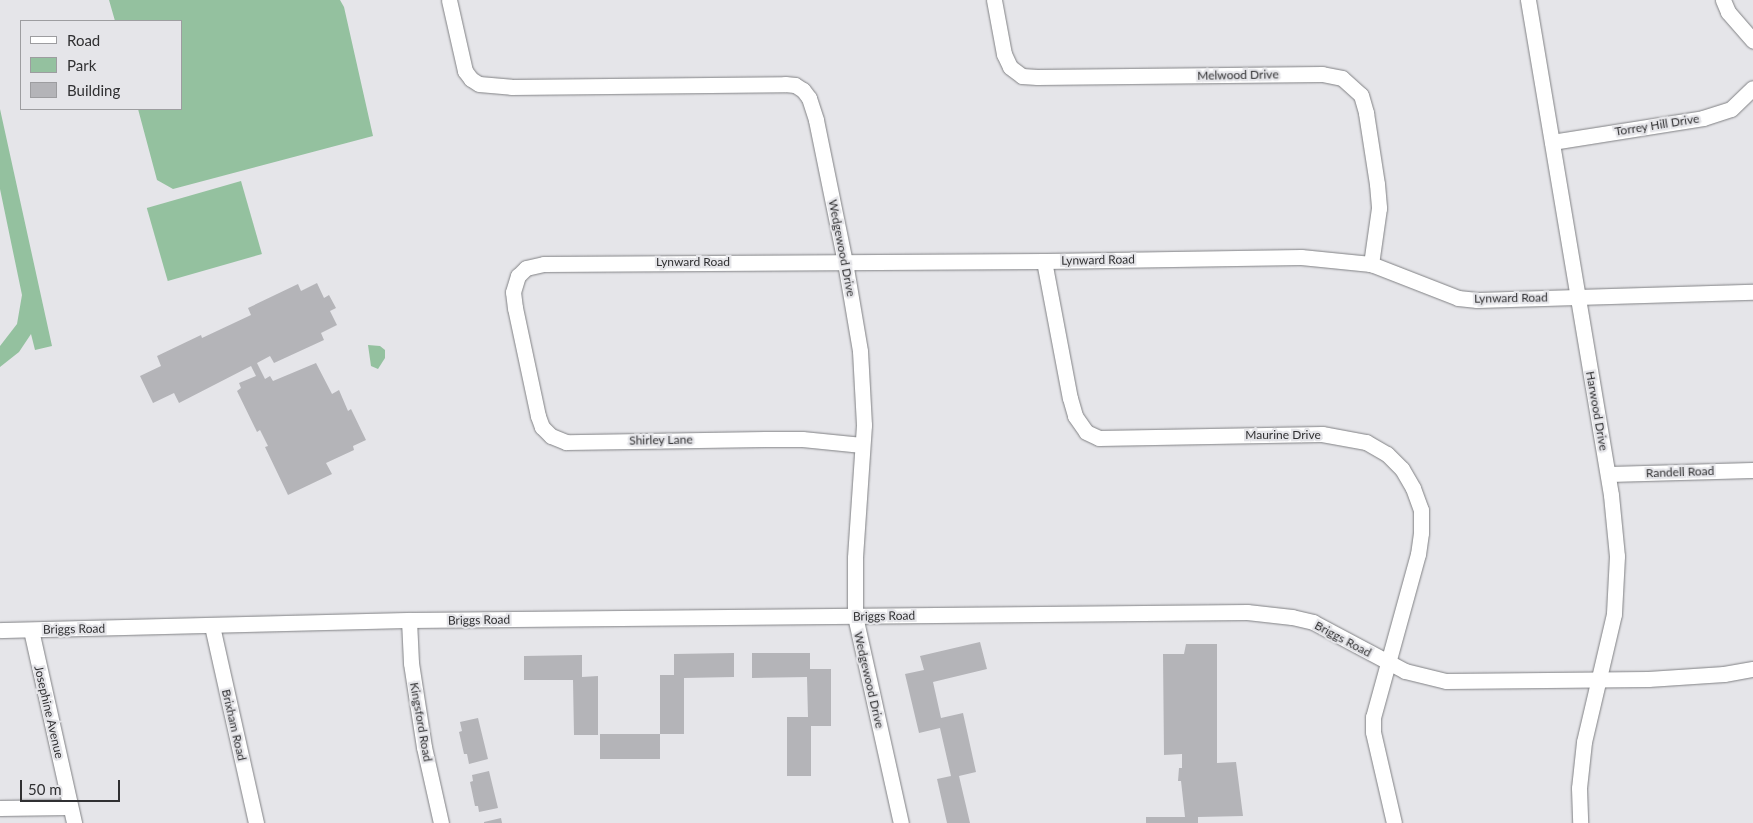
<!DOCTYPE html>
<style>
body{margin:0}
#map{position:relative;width:1753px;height:823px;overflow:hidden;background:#e5e5e9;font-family:Lato,sans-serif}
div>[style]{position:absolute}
.green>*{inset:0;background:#94c19f;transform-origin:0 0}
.building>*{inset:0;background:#b4b4b8;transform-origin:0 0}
.roads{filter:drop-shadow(0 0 1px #808184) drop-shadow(0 0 1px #808184)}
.minor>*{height:15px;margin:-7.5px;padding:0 7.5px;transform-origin:7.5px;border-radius:7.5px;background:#fff}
span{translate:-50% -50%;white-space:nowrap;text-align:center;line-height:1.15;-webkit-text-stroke:4.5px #e5e5e9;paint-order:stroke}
.street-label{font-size:12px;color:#303032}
.legend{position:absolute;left:20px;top:20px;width:162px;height:90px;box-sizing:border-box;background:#e5e5e9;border:1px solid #9d9da0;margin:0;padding:6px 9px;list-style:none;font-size:15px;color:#303032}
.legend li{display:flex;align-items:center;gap:10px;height:25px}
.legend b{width:25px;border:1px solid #9d9da0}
.scale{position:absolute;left:20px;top:780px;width:100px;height:22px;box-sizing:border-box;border:2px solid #303032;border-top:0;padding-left:6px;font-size:15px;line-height:18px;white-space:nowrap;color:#303032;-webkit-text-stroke:4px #e5e5e9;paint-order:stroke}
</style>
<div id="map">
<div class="green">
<i style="clip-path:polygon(109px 0,340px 0,344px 7px,373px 136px,173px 189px,157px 180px,138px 109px,181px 109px,181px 21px,115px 21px)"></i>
<i style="clip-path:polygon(0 109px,52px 346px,35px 350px,31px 334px,19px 352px,0 367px,0 346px,17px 324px,22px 295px,0 189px)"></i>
<i style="left:241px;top:181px;width:76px;height:98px;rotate:74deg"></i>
<i style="clip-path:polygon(368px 345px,380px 346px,385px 350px,385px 358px,378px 369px,371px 366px)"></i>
</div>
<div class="building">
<i style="clip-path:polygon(317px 283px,324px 298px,329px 295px,336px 308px,330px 311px,337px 325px,321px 333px,324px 340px,274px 363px,270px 356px,257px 363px,265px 379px,270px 376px,273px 381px,316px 363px,332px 394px,339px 390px,348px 411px,351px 409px,366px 440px,353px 446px,354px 450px,326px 463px,332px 474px,288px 495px,265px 447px,268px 446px,260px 430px,257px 432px,237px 391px,241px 388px,239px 383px,256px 376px,251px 366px,179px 403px,174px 393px,153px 403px,140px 376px,161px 366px,157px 356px,201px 335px,202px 338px,251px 315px,248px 308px,298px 284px,301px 291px)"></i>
<i style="clip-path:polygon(980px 642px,987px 669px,933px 682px,941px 718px,963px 713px,976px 772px,959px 776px,970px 823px,947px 823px,937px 779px,951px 776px,940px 728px,919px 733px,905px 674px,924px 670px,920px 656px)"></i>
<i style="clip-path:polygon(1186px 644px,1217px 644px,1217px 763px,1236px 762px,1243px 816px,1198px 817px,1198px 823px,1146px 823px,1146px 817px,1185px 817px,1181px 781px,1178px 781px,1179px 768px,1182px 768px,1182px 754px,1164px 755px,1163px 654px,1184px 654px)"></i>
<i style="clip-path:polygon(734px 653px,734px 677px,684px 678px,684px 734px,660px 734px,660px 675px,674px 675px,674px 654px)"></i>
<i style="clip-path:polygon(752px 653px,810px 653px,810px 669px,831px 669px,831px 726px,811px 726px,811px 776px,787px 776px,787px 717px,808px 717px,807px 677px,752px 678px)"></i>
<i style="clip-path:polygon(582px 655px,582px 677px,598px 676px,598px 735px,574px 735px,573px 680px,524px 680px,524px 656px)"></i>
<i style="clip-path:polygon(478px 718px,488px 759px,469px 764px,467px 754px,464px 754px,459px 732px,462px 731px,460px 722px)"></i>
<i style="left:600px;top:734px;width:60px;height:25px"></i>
<i style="clip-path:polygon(489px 771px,498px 808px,479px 812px,478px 806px,475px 806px,470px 782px,473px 781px,472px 775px)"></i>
<i style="clip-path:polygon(501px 818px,502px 823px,484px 823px,484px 822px)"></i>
</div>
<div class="roads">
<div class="minor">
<i style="left:449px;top:0;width:73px;rotate:77.3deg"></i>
<i style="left:465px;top:71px;width:10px;rotate:53deg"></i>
<i style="left:471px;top:79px;width:9px;rotate:32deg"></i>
<i style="left:479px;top:84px;width:32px;rotate:5deg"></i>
<i style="left:511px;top:87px;width:274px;rotate:-0.6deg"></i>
<i style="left:785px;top:84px;width:10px;rotate:6deg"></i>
<i style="left:795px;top:85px;width:9px;rotate:32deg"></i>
<i style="left:803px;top:90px;width:10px;rotate:53deg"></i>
<i style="left:809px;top:98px;width:23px;rotate:72deg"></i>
<i style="left:816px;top:120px;width:145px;rotate:78.5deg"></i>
<i style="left:845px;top:262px;width:90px;rotate:80.4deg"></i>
<i style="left:860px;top:351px;width:74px;rotate:86.9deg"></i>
<i style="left:864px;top:425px;width:133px;rotate:93.9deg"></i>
<i style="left:855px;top:558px;width:58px;rotate:90deg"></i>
<i style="left:855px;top:616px;width:212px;rotate:77.5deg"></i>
<i style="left:994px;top:0;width:55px;rotate:79.5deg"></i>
<i style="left:1004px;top:54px;width:14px;rotate:65deg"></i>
<i style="left:1010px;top:67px;width:15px;rotate:37deg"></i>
<i style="left:1022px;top:76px;width:15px;rotate:4deg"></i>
<i style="left:1037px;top:77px;width:285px;rotate:-0.6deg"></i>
<i style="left:1322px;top:74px;width:20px;rotate:11deg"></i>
<i style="left:1342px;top:78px;width:25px;rotate:42deg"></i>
<i style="left:1361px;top:95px;width:19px;rotate:74deg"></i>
<i style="left:1366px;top:113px;width:72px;rotate:81.2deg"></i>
<i style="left:1377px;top:184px;width:24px;rotate:85deg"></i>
<i style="left:1379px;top:208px;width:57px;rotate:98.1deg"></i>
<i style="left:1528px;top:0;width:502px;rotate:80.48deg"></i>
<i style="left:1611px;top:495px;width:61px;rotate:84.4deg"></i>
<i style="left:1617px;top:556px;width:58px;rotate:93deg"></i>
<i style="left:1614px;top:614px;width:131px;rotate:103.2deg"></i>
<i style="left:1584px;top:742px;width:46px;rotate:96.2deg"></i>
<i style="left:1579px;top:788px;width:35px;rotate:88deg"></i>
<i style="left:1723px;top:0;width:13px;rotate:67deg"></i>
<i style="left:1728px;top:12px;width:38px;rotate:49deg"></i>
<i style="left:1552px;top:142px;width:153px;rotate:-9deg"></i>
<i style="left:1703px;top:118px;width:29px;rotate:-18deg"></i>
<i style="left:1731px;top:109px;width:30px;rotate:-44deg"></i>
<i style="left:1044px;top:261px;width:139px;rotate:79.3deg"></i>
<i style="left:1070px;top:398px;width:19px;rotate:74deg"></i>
<i style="left:1075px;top:416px;width:19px;rotate:55deg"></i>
<i style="left:1086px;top:432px;width:14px;rotate:25deg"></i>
<i style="left:1099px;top:438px;width:223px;rotate:-1deg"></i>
<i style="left:1322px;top:434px;width:45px;rotate:10.3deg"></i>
<i style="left:1366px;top:442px;width:24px;rotate:30deg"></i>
<i style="left:1387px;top:454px;width:21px;rotate:45deg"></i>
<i style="left:1402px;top:469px;width:22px;rotate:60deg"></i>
<i style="left:1413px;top:488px;width:23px;rotate:70deg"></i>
<i style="left:1421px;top:510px;width:23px;rotate:90deg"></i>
<i style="left:1421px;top:533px;width:21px;rotate:98deg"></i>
<i style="left:1418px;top:554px;width:169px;rotate:105.4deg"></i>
<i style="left:1373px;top:717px;width:15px;rotate:90deg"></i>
<i style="left:1373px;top:732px;width:93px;rotate:77deg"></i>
<i style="left:862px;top:445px;width:60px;rotate:-174.3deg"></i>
<i style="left:802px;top:439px;width:37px;rotate:180deg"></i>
<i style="left:765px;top:439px;width:199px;rotate:179.1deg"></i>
<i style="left:566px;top:442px;width:16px;rotate:-158deg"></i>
<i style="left:551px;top:436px;width:13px;rotate:-135deg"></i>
<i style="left:542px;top:427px;width:12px;rotate:-110deg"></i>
<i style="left:538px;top:416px;width:110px;rotate:-102deg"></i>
<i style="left:515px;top:308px;width:16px;rotate:-97deg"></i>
<i style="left:513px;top:292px;width:17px;rotate:-73deg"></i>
<i style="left:518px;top:276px;width:11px;rotate:-45deg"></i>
<i style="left:526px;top:268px;width:18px;rotate:-13deg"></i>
<i style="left:544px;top:264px;width:500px;rotate:-0.34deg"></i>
<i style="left:1044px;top:261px;width:257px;rotate:-0.9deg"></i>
<i style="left:1301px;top:257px;width:70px;rotate:5.7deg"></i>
<i style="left:1371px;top:264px;width:93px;rotate:21.3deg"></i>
<i style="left:1458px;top:298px;width:19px;rotate:6deg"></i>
<i style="left:1477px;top:300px;width:276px;rotate:-1.7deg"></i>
<i style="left:1608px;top:474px;width:145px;rotate:-1.6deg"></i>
<i style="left:409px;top:620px;width:43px;rotate:87.3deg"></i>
<i style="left:411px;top:663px;width:85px;rotate:81.2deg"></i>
<i style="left:424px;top:747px;width:78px;rotate:77.4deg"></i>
<i style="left:212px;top:626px;width:202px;rotate:77.4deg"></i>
<i style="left:0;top:630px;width:409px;rotate:-1.4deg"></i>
<i style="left:409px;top:620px;width:838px;rotate:-0.55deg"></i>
<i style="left:1247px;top:612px;width:45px;rotate:6.3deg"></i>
<i style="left:1292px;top:617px;width:22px;rotate:13deg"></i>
<i style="left:1313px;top:622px;width:104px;rotate:28deg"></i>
<i style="left:1405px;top:671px;width:42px;rotate:13.7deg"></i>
<i style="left:1446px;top:681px;width:202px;rotate:-0.6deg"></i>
<i style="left:1648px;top:679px;width:76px;rotate:-3.8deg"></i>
<i style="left:1724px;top:674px;width:29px;rotate:-10deg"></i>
<i style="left:31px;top:630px;width:198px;rotate:77.4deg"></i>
<i style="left:0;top:808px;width:70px;rotate:-0.8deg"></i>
</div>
</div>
<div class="street-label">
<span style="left:1238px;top:75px;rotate:-1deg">Melwood Drive</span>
<span style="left:1657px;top:125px;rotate:-9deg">Torrey Hill Drive</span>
<span style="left:842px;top:248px;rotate:79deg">Wedgewood Drive</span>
<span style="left:1098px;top:260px;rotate:-1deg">Lynward Road</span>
<span style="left:693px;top:262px">Lynward Road</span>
<span style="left:1511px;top:298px;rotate:-1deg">Lynward Road</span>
<span style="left:1597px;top:411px;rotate:80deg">Harwood Drive</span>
<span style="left:1283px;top:435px">Maurine Drive</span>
<span style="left:661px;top:440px;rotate:-1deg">Shirley Lane</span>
<span style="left:1680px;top:472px;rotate:-2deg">Randell Road</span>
<span style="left:884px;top:616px;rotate:-1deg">Briggs Road</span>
<span style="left:479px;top:620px;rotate:-1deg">Briggs Road</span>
<span style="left:74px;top:629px;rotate:-1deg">Briggs Road</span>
<span style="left:1343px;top:639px;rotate:28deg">Briggs Road</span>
<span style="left:869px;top:680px;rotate:77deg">Wedgewood Drive</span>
<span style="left:49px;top:712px;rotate:77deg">Josephine Avenue</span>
<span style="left:421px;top:722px;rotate:80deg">Kingsford Road</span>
<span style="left:234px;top:725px;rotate:77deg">Brixham Road</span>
</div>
<ul class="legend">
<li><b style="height:6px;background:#fff"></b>Road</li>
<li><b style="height:14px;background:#94c19f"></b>Park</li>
<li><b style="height:14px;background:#b4b4b8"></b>Building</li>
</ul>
<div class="scale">50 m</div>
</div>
